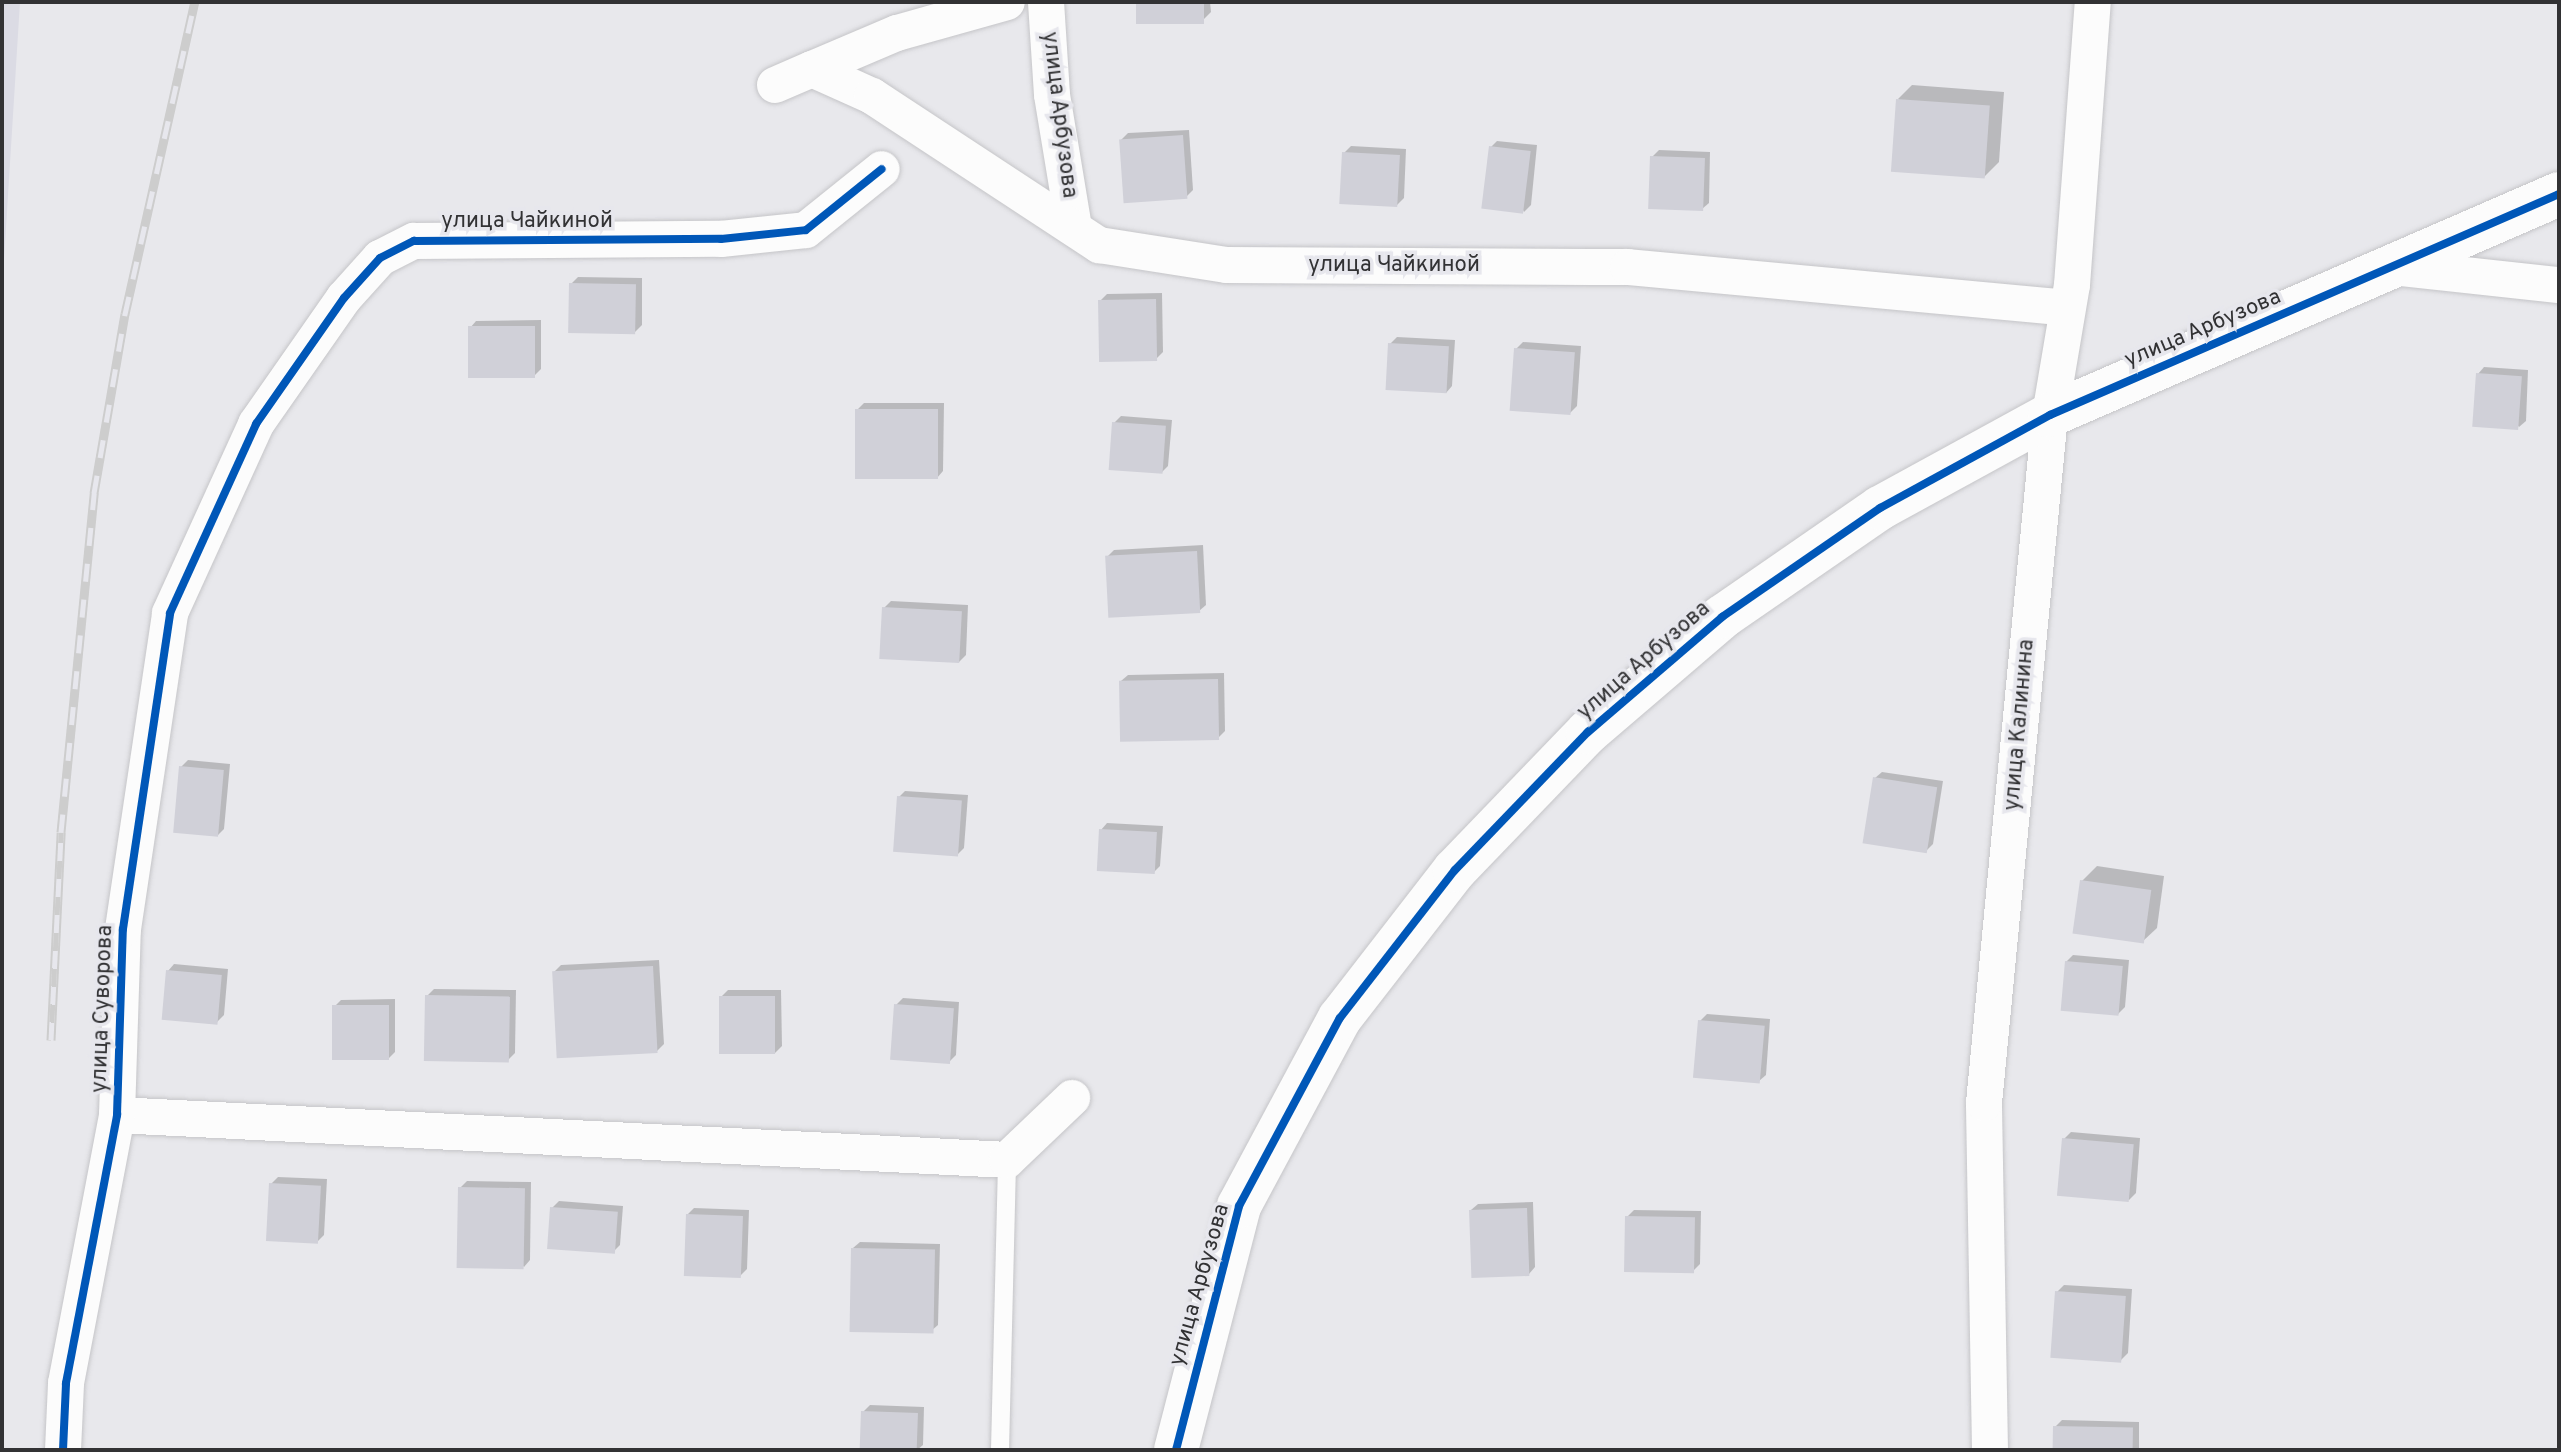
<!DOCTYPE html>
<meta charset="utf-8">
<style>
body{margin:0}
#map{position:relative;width:2561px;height:1452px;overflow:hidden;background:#e8e8ec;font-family:Overpass,sans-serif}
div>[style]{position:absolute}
.built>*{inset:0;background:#dbdbe4}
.shadow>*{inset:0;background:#0003}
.building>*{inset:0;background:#d0d0d8;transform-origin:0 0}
.roads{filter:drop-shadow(0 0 2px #c5c5c8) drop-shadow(0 0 2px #c5c5c8)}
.lane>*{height:18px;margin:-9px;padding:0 9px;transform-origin:9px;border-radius:9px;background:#fcfcfc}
.street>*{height:36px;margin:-18px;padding:0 18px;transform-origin:18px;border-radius:18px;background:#fcfcfc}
.secondary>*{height:44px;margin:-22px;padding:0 22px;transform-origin:22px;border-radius:22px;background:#fcfcfc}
.rail>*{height:9px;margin-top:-4.5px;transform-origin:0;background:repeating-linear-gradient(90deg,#e7e7ed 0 18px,#cdcdcd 0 36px);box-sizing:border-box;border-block:2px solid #cdcdcd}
.cycleway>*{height:8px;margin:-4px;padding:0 4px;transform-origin:4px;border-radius:4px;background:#0057b8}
span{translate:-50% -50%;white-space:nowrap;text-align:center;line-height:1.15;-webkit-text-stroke:7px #e7e7ed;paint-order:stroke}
.street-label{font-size:22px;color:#323234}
.frame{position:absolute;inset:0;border:4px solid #323234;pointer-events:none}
</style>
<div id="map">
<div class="built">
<i style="clip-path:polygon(2px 2px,20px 2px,2px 292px)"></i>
</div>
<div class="shadow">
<i style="clip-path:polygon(1138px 2px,1210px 2px,1211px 12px,1204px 19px)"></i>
<i style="clip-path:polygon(1912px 85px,2004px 92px,1999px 162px,1984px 177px,1898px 99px)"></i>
<i style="clip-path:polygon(1189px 130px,1193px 190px,1186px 197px,1121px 140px,1128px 133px)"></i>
<i style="clip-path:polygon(1497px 141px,1537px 145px,1531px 205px,1524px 212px,1491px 147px)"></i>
<i style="clip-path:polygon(1351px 146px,1406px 149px,1404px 198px,1397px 205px,1344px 153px)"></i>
<i style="clip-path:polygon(1659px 150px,1710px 152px,1709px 203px,1702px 209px,1652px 157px)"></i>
<i style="clip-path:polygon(578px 277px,642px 278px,642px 325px,635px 332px,571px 284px)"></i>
<i style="clip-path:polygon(1162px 293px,1163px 352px,1156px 359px,1100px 301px,1107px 294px)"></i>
<i style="clip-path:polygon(541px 320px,541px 369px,534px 376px,470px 328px,476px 321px)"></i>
<i style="clip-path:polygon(1397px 337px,1455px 340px,1452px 386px,1446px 393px,1390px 344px)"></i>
<i style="clip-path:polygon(1523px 342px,1581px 346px,1577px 406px,1570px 413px,1516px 349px)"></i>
<i style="clip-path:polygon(2484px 367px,2528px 370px,2526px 421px,2519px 427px,2478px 374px)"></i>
<i style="clip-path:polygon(864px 403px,944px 403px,943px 471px,937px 478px,857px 410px)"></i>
<i style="clip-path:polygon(1121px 416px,1172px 420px,1168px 466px,1161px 473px,1114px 423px)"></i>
<i style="clip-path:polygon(1203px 545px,1206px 605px,1199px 611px,1107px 557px,1114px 550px)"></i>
<i style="clip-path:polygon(891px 601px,968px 605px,966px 655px,959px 662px,884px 608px)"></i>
<i style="clip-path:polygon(1224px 673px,1225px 731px,1218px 738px,1121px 681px,1128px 675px)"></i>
<i style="clip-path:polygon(188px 760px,230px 764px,224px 829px,217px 836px,181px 767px)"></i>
<i style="clip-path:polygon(1882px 772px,1943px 781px,1933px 844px,1927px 850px,1875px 778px)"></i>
<i style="clip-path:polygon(905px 791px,968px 795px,964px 848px,957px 855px,899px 797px)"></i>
<i style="clip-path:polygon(1107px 823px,1163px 826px,1160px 866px,1153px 873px,1101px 830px)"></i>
<i style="clip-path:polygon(2097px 866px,2164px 876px,2157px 928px,2142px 942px,2082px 881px)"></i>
<i style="clip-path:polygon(2073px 955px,2129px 960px,2125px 1007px,2118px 1014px,2066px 962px)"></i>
<i style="clip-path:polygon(659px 960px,664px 1044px,657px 1051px,554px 972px,561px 965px)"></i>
<i style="clip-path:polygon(174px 964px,228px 969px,224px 1015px,217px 1022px,168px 971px)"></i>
<i style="clip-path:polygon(434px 989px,516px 990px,515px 1053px,508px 1060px,427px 996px)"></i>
<i style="clip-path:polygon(728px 990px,781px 990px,782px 1046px,775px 1053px,721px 997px)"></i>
<i style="clip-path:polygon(903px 998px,959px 1002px,956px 1055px,949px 1062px,896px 1005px)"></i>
<i style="clip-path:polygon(395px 999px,395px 1052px,389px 1058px,334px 1007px,341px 1000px)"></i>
<i style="clip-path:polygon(1707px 1014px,1770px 1019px,1766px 1075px,1759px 1081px,1700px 1021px)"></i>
<i style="clip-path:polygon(2071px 1132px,2140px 1138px,2136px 1193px,2129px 1200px,2064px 1139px)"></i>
<i style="clip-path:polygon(278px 1177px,327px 1179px,324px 1235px,317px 1242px,271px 1184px)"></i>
<i style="clip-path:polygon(467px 1181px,531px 1182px,530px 1260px,524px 1267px,460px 1188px)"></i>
<i style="clip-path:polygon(559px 1201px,623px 1206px,620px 1245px,613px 1252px,552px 1208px)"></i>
<i style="clip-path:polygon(1533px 1202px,1535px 1267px,1529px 1274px,1471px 1210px,1478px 1204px)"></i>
<i style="clip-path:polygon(694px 1208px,749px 1210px,747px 1269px,740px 1276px,687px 1215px)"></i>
<i style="clip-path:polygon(1634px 1210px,1701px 1211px,1700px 1264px,1693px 1271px,1627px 1217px)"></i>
<i style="clip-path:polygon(860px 1242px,940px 1244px,938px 1325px,931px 1331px,853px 1248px)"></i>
<i style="clip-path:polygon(2064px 1285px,2132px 1289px,2128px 1353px,2121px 1360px,2057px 1292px)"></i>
<i style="clip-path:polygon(870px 1405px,924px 1407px,923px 1445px,917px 1450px,862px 1450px,863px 1412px)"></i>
<i style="clip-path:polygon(2062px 1420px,2139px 1422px,2139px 1450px,2054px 1450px,2055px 1427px)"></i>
</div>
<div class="building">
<i style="left:1136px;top:2px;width:68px;height:22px"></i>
<i style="left:1896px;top:99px;width:94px;height:73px;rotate:4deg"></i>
<i style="left:1183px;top:135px;width:64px;height:64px;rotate:86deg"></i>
<i style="left:1489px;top:146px;width:42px;height:63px;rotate:7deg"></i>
<i style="left:1342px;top:152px;width:58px;height:52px;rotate:3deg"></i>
<i style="left:1650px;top:156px;width:55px;height:53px;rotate:2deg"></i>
<i style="left:569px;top:283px;width:67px;height:50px;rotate:1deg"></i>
<i style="left:1156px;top:299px;width:62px;height:58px;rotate:89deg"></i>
<i style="left:535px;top:326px;width:52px;height:67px;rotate:90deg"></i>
<i style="left:1388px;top:343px;width:61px;height:47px;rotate:3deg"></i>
<i style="left:1514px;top:348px;width:61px;height:63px;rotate:4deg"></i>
<i style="left:2476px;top:373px;width:46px;height:54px;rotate:4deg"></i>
<i style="left:855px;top:409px;width:83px;height:70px"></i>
<i style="left:1112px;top:422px;width:54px;height:48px;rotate:4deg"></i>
<i style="left:1197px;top:551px;width:62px;height:92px;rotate:87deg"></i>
<i style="left:882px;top:607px;width:80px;height:52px;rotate:3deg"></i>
<i style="left:1218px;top:679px;width:61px;height:99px;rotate:89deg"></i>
<i style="left:179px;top:766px;width:45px;height:67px;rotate:5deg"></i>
<i style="left:1873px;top:777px;width:65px;height:67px;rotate:9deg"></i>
<i style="left:897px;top:796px;width:65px;height:56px;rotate:4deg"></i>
<i style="left:1099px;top:829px;width:58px;height:42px;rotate:3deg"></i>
<i style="left:2080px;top:880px;width:72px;height:54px;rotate:8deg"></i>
<i style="left:2065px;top:961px;width:58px;height:50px;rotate:5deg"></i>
<i style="left:653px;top:966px;width:87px;height:101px;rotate:87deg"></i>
<i style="left:166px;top:970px;width:56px;height:50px;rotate:5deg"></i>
<i style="left:425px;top:995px;width:85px;height:66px;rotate:1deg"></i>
<i style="left:719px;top:996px;width:56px;height:58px"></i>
<i style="left:894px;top:1004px;width:60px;height:56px;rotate:4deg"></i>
<i style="left:389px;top:1005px;width:55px;height:57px;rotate:90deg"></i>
<i style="left:1698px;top:1020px;width:67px;height:58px;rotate:5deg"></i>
<i style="left:2062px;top:1138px;width:72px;height:58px;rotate:5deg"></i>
<i style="left:269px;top:1183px;width:52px;height:58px;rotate:3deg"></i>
<i style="left:458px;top:1187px;width:67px;height:81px;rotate:1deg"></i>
<i style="left:550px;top:1207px;width:68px;height:42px;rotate:4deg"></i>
<i style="left:1527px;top:1208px;width:68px;height:58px;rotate:88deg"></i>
<i style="left:686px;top:1214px;width:57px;height:62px;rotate:2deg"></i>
<i style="left:1625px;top:1216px;width:70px;height:56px;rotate:1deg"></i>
<i style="left:851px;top:1248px;width:84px;height:84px;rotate:1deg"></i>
<i style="left:2055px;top:1291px;width:71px;height:67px;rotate:4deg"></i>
<i style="left:861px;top:1411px;width:57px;height:39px;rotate:2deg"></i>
<i style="left:2053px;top:1426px;width:80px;height:24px;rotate:1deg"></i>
</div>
<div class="roads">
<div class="lane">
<i style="left:1000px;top:1450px;width:290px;rotate:-88.6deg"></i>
</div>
<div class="street">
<i style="left:1046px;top:2px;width:93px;rotate:86.3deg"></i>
<i style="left:1052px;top:95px;width:135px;rotate:80.6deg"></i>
<i style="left:812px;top:69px;width:92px;rotate:-23deg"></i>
<i style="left:897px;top:33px;width:114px;rotate:-15.7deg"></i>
<i style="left:775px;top:85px;width:40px;rotate:-23.4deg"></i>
<i style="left:812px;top:69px;width:66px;rotate:24.2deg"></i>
<i style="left:872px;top:96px;width:272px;rotate:33.3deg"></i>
<i style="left:1099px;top:245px;width:129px;rotate:8.9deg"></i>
<i style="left:1226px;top:265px;width:402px;rotate:0.3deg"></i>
<i style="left:1628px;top:267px;width:440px;rotate:5.3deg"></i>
<i style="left:2392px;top:267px;width:168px;rotate:6.2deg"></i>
<i style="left:117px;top:1115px;width:891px;rotate:2.89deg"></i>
<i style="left:1007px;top:1160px;width:90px;rotate:-43.6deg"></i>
<i style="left:63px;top:1450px;width:67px;rotate:-87.4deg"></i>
<i style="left:66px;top:1383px;width:273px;rotate:-79.2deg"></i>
<i style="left:117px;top:1115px;width:186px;rotate:-88.2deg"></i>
<i style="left:123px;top:929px;width:319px;rotate:-81.5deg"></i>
<i style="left:170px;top:613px;width:208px;rotate:-65.5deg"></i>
<i style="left:256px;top:424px;width:154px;rotate:-55.1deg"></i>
<i style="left:344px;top:298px;width:54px;rotate:-48deg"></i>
<i style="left:380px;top:258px;width:38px;rotate:-27deg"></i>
<i style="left:414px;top:241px;width:307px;rotate:-0.4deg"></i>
<i style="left:721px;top:239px;width:85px;rotate:-6deg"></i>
<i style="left:806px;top:230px;width:97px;rotate:-38.8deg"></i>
<i style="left:1990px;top:1450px;width:347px;rotate:-91deg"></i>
<i style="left:1984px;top:1103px;width:691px;rotate:-84.52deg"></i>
<i style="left:2050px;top:415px;width:132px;rotate:-80.4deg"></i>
<i style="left:2072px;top:285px;width:284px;rotate:-85.8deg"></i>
</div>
<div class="secondary">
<i style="left:1176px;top:1450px;width:252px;rotate:-75.5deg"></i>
<i style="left:1239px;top:1206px;width:213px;rotate:-61.8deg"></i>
<i style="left:1340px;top:1018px;width:187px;rotate:-52.2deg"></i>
<i style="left:1455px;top:870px;width:192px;rotate:-46.1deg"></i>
<i style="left:1588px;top:732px;width:177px;rotate:-40.6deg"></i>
<i style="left:1722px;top:617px;width:192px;rotate:-34.6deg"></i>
<i style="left:1880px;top:508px;width:194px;rotate:-28.7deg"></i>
<i style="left:2050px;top:415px;width:555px;rotate:-23.47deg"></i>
</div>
</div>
<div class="rail">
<i style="left:51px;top:1040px;width:208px;rotate:-87.2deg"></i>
<i style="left:61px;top:832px;width:341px;rotate:-84.4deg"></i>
<i style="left:94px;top:493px;width:182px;rotate:-80.2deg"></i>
<i style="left:125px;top:314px;width:320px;rotate:-77.4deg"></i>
</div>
<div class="cycleway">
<i style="left:63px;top:1450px;width:67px;rotate:-87.4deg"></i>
<i style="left:66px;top:1383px;width:273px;rotate:-79.2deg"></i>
<i style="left:117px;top:1115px;width:186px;rotate:-88.2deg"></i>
<i style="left:123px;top:929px;width:319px;rotate:-81.5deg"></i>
<i style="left:170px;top:613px;width:208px;rotate:-65.5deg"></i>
<i style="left:256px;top:424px;width:154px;rotate:-55.1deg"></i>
<i style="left:344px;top:298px;width:54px;rotate:-48deg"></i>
<i style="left:380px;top:258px;width:38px;rotate:-27deg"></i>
<i style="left:414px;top:241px;width:307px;rotate:-0.4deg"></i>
<i style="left:721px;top:239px;width:85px;rotate:-6deg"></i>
<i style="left:806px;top:230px;width:97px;rotate:-38.8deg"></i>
<i style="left:1176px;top:1450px;width:252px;rotate:-75.5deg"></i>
<i style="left:1239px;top:1206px;width:213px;rotate:-61.8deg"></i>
<i style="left:1340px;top:1018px;width:187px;rotate:-52.2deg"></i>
<i style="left:1455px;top:870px;width:192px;rotate:-46.1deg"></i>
<i style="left:1588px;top:732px;width:177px;rotate:-40.6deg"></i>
<i style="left:1722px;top:617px;width:192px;rotate:-34.6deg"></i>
<i style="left:1880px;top:508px;width:194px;rotate:-28.7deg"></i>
<i style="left:2050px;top:415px;width:555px;rotate:-23.47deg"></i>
</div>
<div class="street-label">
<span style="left:1059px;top:115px;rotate:83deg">улица Арбузова</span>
<span style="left:527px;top:222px">улица Чайкиной</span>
<span style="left:1394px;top:266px">улица Чайкиной</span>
<span style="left:2203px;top:329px;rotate:-23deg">улица Арбузова</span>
<span style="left:1644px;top:661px;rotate:-41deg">улица Арбузова</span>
<span style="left:2020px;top:725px;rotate:-85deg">улица Калинина</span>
<span style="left:103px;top:1009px;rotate:-88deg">улица Суворова</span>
<span style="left:1200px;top:1285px;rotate:-74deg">улица Арбузова</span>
</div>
<div class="frame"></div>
</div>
